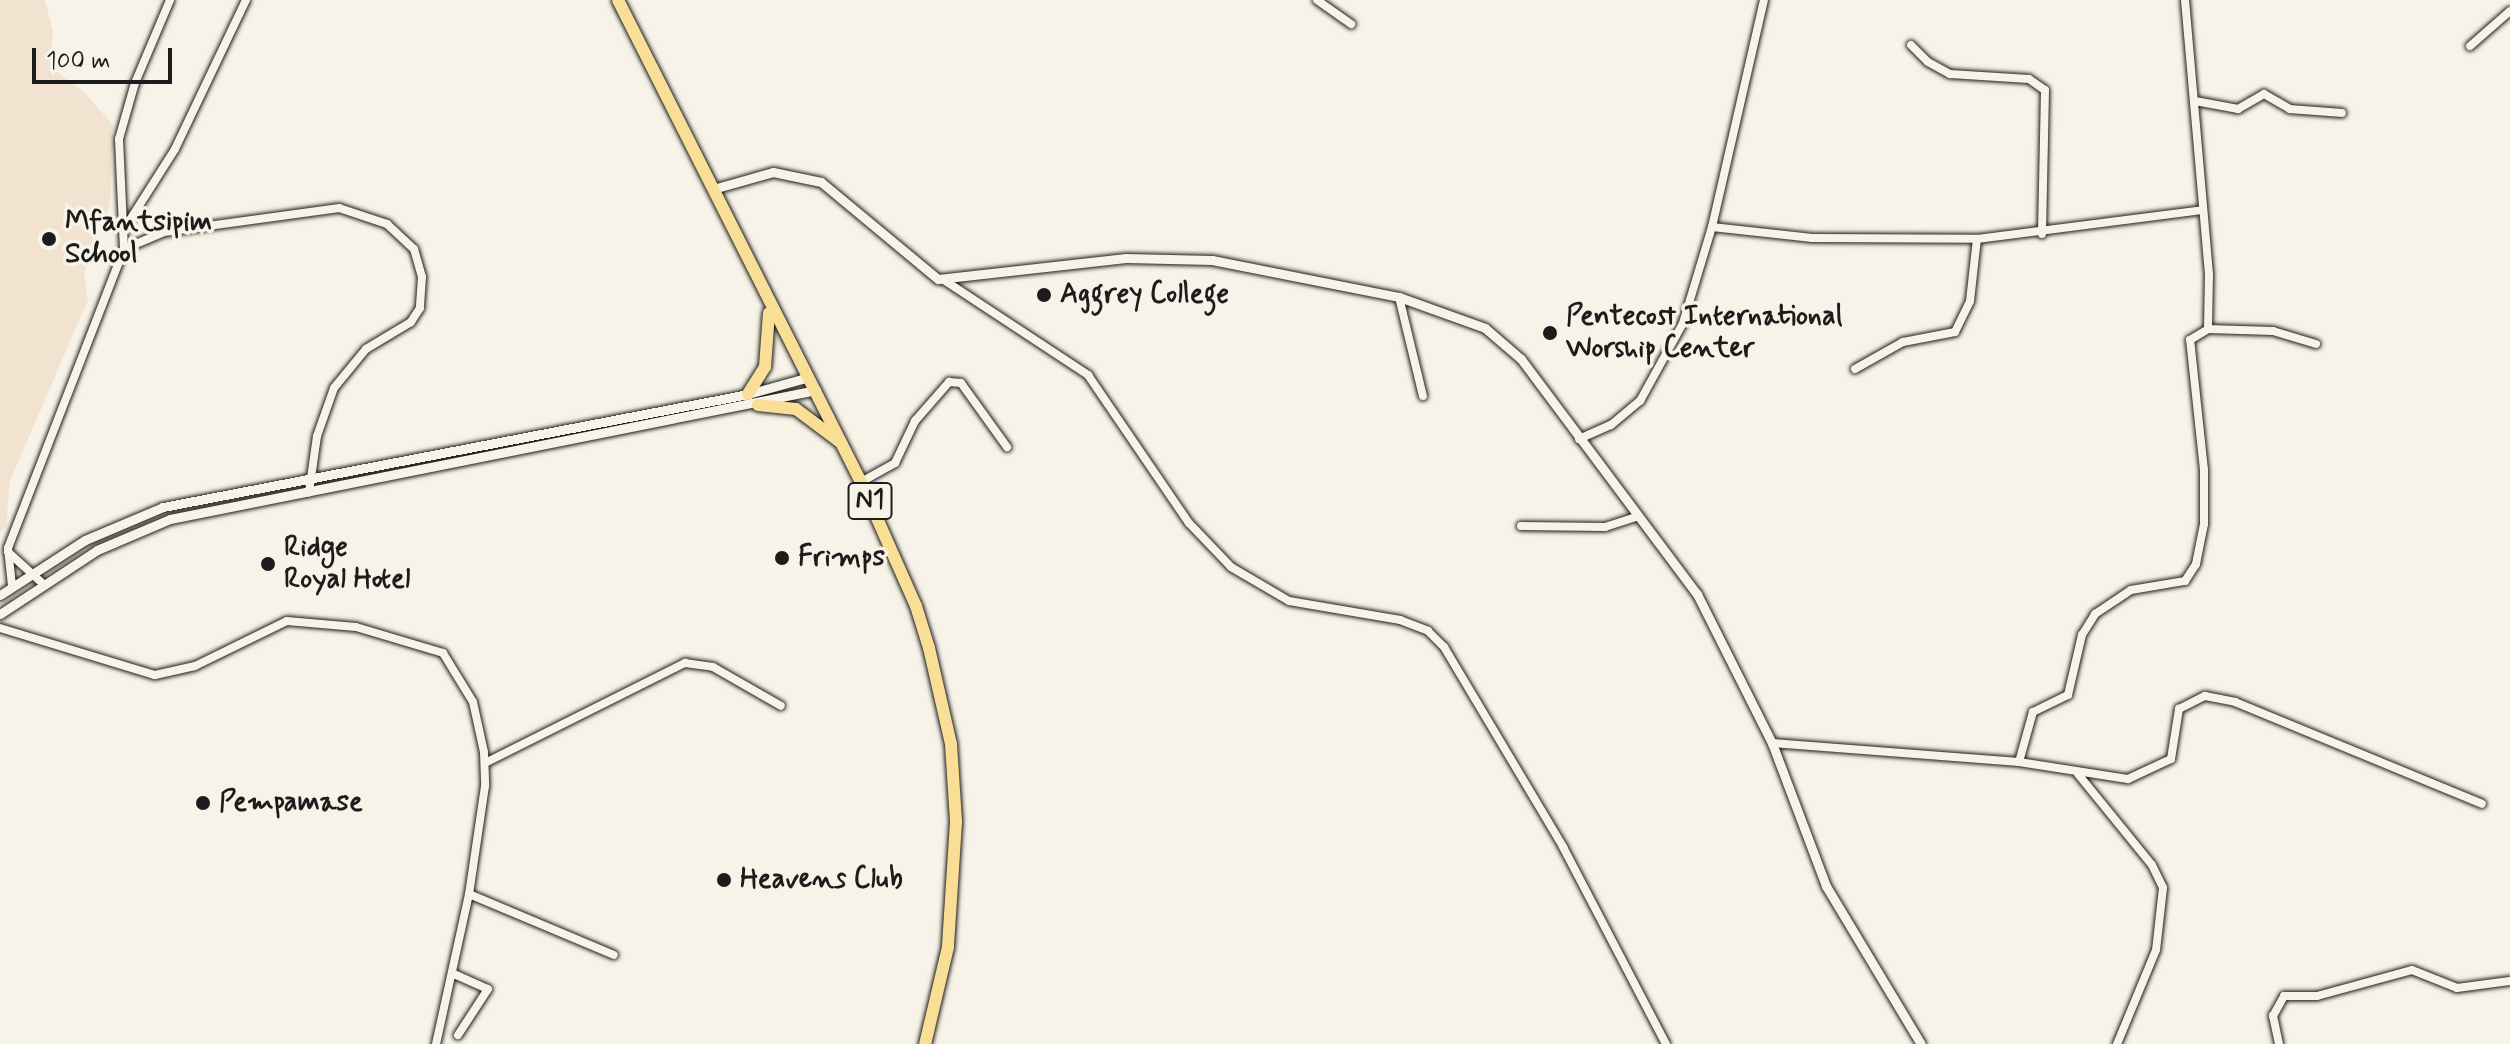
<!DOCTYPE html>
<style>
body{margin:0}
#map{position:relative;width:2510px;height:1044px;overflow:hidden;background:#f7f3e8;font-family:Mynerve,sans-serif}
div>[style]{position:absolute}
.built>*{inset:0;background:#f2e3d0}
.roads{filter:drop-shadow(0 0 2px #1c1c1c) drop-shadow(0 0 2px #1c1c1c)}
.minor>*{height:8px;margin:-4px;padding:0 4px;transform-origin:4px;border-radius:4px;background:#f7f3e8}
.tertiary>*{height:9px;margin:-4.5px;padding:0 4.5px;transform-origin:4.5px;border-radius:4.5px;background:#f7f3e8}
.trunk>*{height:12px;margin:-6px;padding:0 6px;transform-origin:6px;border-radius:6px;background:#f9df96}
.dots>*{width:22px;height:22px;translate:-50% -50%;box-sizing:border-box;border:4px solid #f7f3e8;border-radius:50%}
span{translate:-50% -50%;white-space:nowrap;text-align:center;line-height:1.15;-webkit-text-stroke:7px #f7f3e8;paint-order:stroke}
.shield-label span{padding:2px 6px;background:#f7f3e8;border:2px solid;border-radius:6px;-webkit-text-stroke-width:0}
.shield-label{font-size:26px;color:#1c1c1c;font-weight:700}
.poi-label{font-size:28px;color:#1c1c1c;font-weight:700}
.left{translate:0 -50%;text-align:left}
.scale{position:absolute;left:32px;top:48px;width:140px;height:36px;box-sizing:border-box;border:4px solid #1c1c1c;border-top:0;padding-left:10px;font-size:24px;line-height:28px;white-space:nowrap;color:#1c1c1c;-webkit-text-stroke:6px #f7f3e8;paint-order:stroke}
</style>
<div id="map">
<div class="built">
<i style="clip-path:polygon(0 0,45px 0,53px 32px,50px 67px,84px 92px,113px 125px,110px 204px,84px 274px,88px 300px,10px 481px,6px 527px,0 532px)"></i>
</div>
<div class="roads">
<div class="minor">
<i style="left:1317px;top:0;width:42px;rotate:35.2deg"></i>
<i style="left:2185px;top:0;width:276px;rotate:85deg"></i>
<i style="left:2209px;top:275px;width:54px;rotate:91.1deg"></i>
<i style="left:1911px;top:45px;width:24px;rotate:45deg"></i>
<i style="left:1928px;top:62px;width:25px;rotate:29deg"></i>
<i style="left:1950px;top:74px;width:79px;rotate:3.6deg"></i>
<i style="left:2029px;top:79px;width:19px;rotate:35deg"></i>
<i style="left:2045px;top:90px;width:144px;rotate:91.2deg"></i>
<i style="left:2470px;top:46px;width:53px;rotate:-41.2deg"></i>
<i style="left:2195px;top:101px;width:44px;rotate:10.5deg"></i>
<i style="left:2238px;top:109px;width:30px;rotate:-30deg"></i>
<i style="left:2264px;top:94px;width:30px;rotate:30deg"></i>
<i style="left:2290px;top:109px;width:52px;rotate:4.4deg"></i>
<i style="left:1712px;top:227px;width:101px;rotate:6.3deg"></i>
<i style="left:1812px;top:238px;width:165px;rotate:0.3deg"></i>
<i style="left:1977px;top:239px;width:227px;rotate:-7.3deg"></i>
<i style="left:123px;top:231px;width:97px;rotate:-57.6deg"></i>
<i style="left:175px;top:149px;width:165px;rotate:-64.5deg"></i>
<i style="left:124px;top:249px;width:110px;rotate:-92.6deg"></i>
<i style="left:119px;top:139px;width:58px;rotate:-74.1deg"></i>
<i style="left:135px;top:83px;width:90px;rotate:-67.1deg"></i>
<i style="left:944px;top:280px;width:173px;rotate:33.4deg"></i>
<i style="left:1088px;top:375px;width:179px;rotate:55.7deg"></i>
<i style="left:1189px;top:523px;width:61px;rotate:46.3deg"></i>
<i style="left:1231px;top:567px;width:67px;rotate:30.4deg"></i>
<i style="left:1289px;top:601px;width:113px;rotate:9.7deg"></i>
<i style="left:1400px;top:620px;width:30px;rotate:21deg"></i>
<i style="left:1428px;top:631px;width:23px;rotate:45deg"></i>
<i style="left:1444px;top:647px;width:233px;rotate:59.2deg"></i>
<i style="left:1563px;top:847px;width:222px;rotate:62.4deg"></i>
<i style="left:1399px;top:297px;width:102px;rotate:76.4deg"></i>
<i style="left:1855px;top:369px;width:55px;rotate:-29.4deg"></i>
<i style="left:1903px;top:342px;width:53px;rotate:-10.9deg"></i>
<i style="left:1955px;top:332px;width:34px;rotate:-64deg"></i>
<i style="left:1970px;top:301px;width:62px;rotate:-83.6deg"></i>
<i style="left:1579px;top:439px;width:35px;rotate:-24deg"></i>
<i style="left:1611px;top:425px;width:38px;rotate:-40deg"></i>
<i style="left:1640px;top:401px;width:89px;rotate:-61.1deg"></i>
<i style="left:1683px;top:323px;width:100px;rotate:-73.2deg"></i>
<i style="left:1712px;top:227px;width:233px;rotate:-77.1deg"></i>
<i style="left:861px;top:482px;width:39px;rotate:-29deg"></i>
<i style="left:895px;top:463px;width:47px;rotate:-64.5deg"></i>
<i style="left:915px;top:421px;width:52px;rotate:-48.9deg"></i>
<i style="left:949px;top:382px;width:12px;rotate:5deg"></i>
<i style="left:961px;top:383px;width:79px;rotate:54.3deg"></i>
<i style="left:1521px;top:526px;width:84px;rotate:0.7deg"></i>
<i style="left:1605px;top:527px;width:35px;rotate:-18deg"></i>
<i style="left:8px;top:552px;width:45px;rotate:42.3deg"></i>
<i style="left:12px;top:586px;width:38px;rotate:-96deg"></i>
<i style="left:8px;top:548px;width:321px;rotate:-68.8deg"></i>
<i style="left:124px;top:249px;width:43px;rotate:-23deg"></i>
<i style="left:164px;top:232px;width:177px;rotate:-7.8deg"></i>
<i style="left:339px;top:208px;width:51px;rotate:18.4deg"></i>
<i style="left:387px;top:224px;width:37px;rotate:43deg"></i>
<i style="left:414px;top:249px;width:29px;rotate:74deg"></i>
<i style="left:422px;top:277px;width:31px;rotate:94deg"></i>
<i style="left:420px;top:308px;width:17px;rotate:123deg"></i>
<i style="left:411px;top:322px;width:52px;rotate:149deg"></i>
<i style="left:366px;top:349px;width:50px;rotate:129.4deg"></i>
<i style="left:334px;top:388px;width:51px;rotate:109.5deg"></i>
<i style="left:317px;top:436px;width:57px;rotate:98.1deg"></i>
<i style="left:0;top:628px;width:162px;rotate:16.9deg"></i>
<i style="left:155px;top:675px;width:41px;rotate:-12.7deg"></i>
<i style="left:195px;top:666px;width:102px;rotate:-26.1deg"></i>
<i style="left:287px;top:621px;width:69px;rotate:5deg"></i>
<i style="left:356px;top:627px;width:91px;rotate:16.6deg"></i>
<i style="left:443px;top:653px;width:57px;rotate:58.5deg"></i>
<i style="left:473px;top:702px;width:51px;rotate:77.6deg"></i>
<i style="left:484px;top:752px;width:34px;rotate:88deg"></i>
<i style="left:485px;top:786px;width:109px;rotate:98.4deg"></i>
<i style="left:469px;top:894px;width:154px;rotate:102.4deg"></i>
<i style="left:1772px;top:743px;width:248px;rotate:4.4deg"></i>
<i style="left:2019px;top:762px;width:110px;rotate:8.9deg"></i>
<i style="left:2128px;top:779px;width:47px;rotate:-24.9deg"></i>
<i style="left:2171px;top:759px;width:51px;rotate:-80.9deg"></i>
<i style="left:2179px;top:709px;width:29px;rotate:-27deg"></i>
<i style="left:2205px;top:696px;width:31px;rotate:11deg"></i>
<i style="left:2235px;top:702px;width:267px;rotate:22.4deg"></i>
<i style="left:2019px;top:762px;width:52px;rotate:-74.4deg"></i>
<i style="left:2033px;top:712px;width:39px;rotate:-26deg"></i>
<i style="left:2068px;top:695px;width:62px;rotate:-76.9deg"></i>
<i style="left:2082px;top:635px;width:25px;rotate:-58deg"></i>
<i style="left:2095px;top:614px;width:43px;rotate:-33.7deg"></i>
<i style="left:2131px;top:590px;width:55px;rotate:-9.5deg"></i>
<i style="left:2185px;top:581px;width:20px;rotate:-57deg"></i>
<i style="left:2196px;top:564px;width:41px;rotate:-78.7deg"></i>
<i style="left:2204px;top:524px;width:54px;rotate:-90deg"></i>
<i style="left:2204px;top:470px;width:131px;rotate:-96.1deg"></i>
<i style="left:2190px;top:340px;width:21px;rotate:-31deg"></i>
<i style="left:2208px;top:329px;width:65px;rotate:1.8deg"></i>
<i style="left:2273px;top:331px;width:45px;rotate:16.8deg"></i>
<i style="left:485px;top:763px;width:224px;rotate:-26.6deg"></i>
<i style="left:685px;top:663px;width:28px;rotate:8deg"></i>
<i style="left:713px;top:667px;width:78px;rotate:29.8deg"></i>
<i style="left:2078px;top:774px;width:117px;rotate:50.9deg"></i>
<i style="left:2152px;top:865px;width:25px;rotate:64deg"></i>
<i style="left:2163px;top:888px;width:62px;rotate:96.4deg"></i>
<i style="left:2156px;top:950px;width:102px;rotate:112.5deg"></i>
<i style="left:469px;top:894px;width:157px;rotate:22.8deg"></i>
<i style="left:454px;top:974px;width:37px;rotate:24deg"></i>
<i style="left:488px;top:989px;width:55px;rotate:123.1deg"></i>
<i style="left:2279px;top:1044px;width:29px;rotate:-102deg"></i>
<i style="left:2273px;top:1016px;width:23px;rotate:-61deg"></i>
<i style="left:2284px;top:996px;width:33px"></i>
<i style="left:2317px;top:996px;width:98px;rotate:-15.3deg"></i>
<i style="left:2412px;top:970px;width:48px;rotate:21.8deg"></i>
<i style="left:2457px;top:988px;width:53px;rotate:-7.5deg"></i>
</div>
<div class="tertiary">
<i style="left:713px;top:189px;width:62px;rotate:-15.8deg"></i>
<i style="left:773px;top:172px;width:49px;rotate:11.8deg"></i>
<i style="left:821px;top:182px;width:152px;rotate:39.7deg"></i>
<i style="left:938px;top:279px;width:189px;rotate:-6.4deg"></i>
<i style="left:1126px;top:258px;width:86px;rotate:1.3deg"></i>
<i style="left:1212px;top:260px;width:191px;rotate:11.2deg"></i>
<i style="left:1399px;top:297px;width:91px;rotate:19.8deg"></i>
<i style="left:1485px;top:328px;width:48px;rotate:40.7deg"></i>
<i style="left:1521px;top:359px;width:294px;rotate:53.2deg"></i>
<i style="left:1697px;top:594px;width:167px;rotate:63.3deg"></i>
<i style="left:1772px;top:743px;width:153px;rotate:69.3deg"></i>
<i style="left:1826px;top:886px;width:184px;rotate:59deg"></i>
<i style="left:0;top:595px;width:101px;rotate:-32.9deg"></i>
<i style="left:85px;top:540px;width:85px;rotate:-22.9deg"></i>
<i style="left:163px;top:507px;width:596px;rotate:-10.93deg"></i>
<i style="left:748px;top:394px;width:63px;rotate:-15.6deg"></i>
<i style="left:0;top:614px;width:116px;rotate:-33.4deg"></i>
<i style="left:97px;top:550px;width:79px;rotate:-23deg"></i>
<i style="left:170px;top:519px;width:659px;rotate:-11.29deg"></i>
</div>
<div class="trunk">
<i style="left:618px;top:0;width:540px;rotate:63.25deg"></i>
<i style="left:861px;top:482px;width:136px;rotate:66.1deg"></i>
<i style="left:916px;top:606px;width:44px;rotate:72.8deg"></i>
<i style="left:929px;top:648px;width:98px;rotate:77.1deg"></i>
<i style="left:951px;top:744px;width:78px;rotate:86.3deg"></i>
<i style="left:956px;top:822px;width:125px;rotate:93.7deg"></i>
<i style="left:948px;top:947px;width:100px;rotate:103.3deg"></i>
<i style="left:748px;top:394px;width:32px;rotate:-58deg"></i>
<i style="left:765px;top:367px;width:54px;rotate:-85.8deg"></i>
<i style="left:758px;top:405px;width:38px;rotate:6deg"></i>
<i style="left:796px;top:409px;width:55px;rotate:36.9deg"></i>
</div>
</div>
<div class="dots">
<i style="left:49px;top:239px;background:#1c1c1c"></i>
<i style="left:1044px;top:295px;background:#1c1c1c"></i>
<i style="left:1550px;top:333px;background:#1c1c1c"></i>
<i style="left:782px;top:558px;background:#1c1c1c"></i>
<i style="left:268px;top:564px;background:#1c1c1c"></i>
<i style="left:203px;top:803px;background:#1c1c1c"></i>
<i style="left:724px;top:880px;background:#1c1c1c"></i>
</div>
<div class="shield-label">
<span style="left:870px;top:501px">N1</span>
</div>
<div class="poi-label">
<span class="left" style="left:65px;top:239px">Mfantsipim<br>School</span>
<span class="left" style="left:1060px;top:295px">Aggrey College</span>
<span class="left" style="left:1566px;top:333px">Pentecost International<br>Worship Center</span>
<span class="left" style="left:284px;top:564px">Ridge<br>Royal Hotel</span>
<span class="left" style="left:798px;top:558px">Frimps</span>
<span class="left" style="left:219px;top:803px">Pempamase</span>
<span class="left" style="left:740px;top:880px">Heavens Club</span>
</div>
<div class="scale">100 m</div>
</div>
